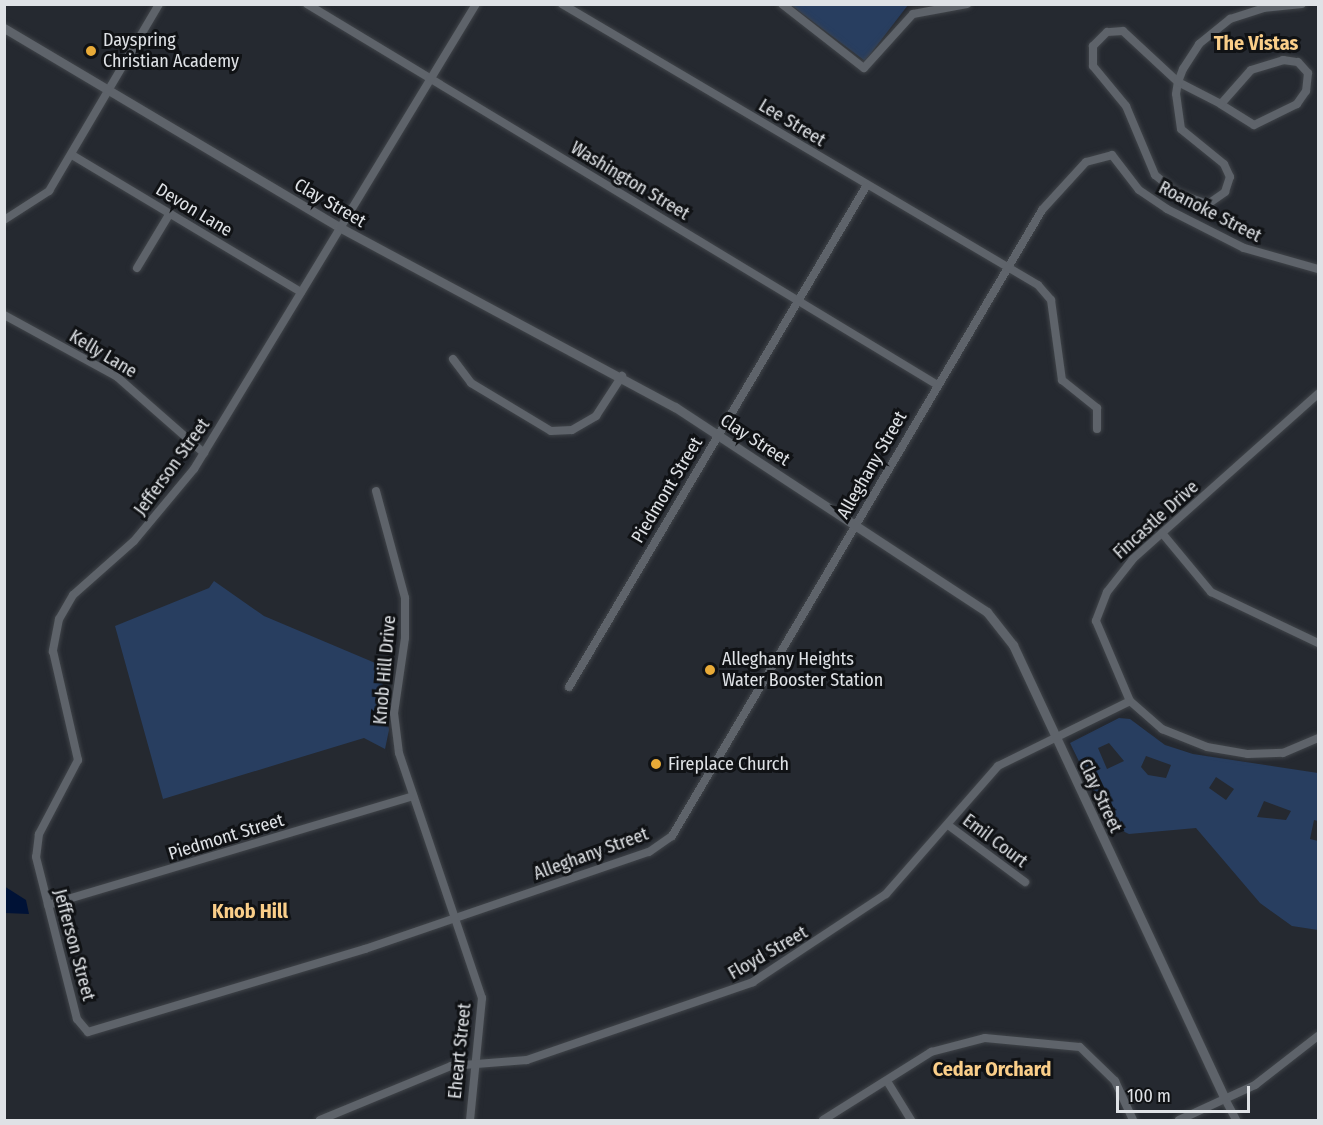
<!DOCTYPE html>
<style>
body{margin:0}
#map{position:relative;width:1323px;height:1125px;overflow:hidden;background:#252930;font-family:"Fira Sans Condensed",sans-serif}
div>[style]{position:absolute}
.green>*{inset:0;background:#283e60}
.water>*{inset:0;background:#001236}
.roads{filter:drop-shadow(0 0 2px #404449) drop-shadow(0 0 2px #404449)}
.minor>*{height:8px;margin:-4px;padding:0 4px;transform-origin:4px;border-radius:4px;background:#5e636a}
.tertiary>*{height:9px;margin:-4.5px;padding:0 4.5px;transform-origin:4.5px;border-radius:4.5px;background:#5e636a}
.dots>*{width:16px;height:16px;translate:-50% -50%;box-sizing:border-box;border:3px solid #101215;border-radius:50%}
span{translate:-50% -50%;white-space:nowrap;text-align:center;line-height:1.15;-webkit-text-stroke:6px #101215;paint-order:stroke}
.poi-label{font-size:18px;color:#dfe2e6}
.left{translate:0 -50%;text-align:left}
.street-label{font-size:18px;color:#dfe2e6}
.neighbourhood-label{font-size:20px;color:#face89;font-weight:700}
.frame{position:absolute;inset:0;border:6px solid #dfe2e6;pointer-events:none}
.scale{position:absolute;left:1116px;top:1086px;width:134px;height:27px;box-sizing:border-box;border:3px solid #dfe2e6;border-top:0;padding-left:8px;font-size:18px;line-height:21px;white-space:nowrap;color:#dfe2e6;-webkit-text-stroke:4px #101215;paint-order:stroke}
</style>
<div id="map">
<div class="green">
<i style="clip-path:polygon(791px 5px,908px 5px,865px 61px)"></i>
<i style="clip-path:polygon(214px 581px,264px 616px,380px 665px,389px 730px,385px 749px,364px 738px,163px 799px,115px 626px,209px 588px)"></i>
<i style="clip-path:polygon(evenodd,1119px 718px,1130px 719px,1165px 745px,1193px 754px,1318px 773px,1318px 821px,1314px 820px,1310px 839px,1318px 841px,1318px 930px,1292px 926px,1260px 903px,1196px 828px,1129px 834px,1110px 825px,1070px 743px,1119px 718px,1109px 743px,1124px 761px,1107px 769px,1098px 748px,1109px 743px,1119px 718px,1146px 756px,1171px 765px,1166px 778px,1148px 775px,1141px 767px,1146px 756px,1119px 718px,1216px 777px,1234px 789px,1226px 800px,1209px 788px,1216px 777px,1119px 718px,1264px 801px,1291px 811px,1286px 820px,1257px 817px,1264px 801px)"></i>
</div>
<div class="water">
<i style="clip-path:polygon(4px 886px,26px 900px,29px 914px,5px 913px)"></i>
</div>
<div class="roads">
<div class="minor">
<i style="left:307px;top:4px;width:735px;rotate:31.14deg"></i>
<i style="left:476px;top:4px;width:544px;rotate:121.23deg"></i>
<i style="left:194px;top:469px;width:94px;rotate:129.8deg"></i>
<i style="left:134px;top:541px;width:81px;rotate:138.5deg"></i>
<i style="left:73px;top:595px;width:28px;rotate:120deg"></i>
<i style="left:59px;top:619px;width:33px;rotate:101deg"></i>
<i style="left:53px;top:651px;width:112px;rotate:77.1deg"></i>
<i style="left:78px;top:760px;width:84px;rotate:117.8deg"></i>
<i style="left:39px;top:834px;width:23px;rotate:97deg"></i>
<i style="left:36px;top:857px;width:167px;rotate:75.8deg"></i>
<i style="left:77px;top:1019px;width:17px;rotate:50deg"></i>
<i style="left:88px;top:1032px;width:289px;rotate:-16.7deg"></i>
<i style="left:365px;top:949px;width:300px;rotate:-18.9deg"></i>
<i style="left:649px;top:852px;width:28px;rotate:-35deg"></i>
<i style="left:672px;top:836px;width:727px;rotate:-59.41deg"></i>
<i style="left:1042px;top:210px;width:65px;rotate:-47.5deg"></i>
<i style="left:1086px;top:162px;width:27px;rotate:-15deg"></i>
<i style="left:1112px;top:155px;width:44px;rotate:52.4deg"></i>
<i style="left:1139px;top:190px;width:34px;rotate:34deg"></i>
<i style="left:1167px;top:209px;width:86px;rotate:26.9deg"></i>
<i style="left:1244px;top:248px;width:77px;rotate:15.8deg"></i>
<i style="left:562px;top:4px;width:553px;rotate:30.55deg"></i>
<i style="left:1038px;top:285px;width:20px;rotate:49deg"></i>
<i style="left:1051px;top:300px;width:81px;rotate:82.2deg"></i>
<i style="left:1062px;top:380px;width:45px;rotate:38.7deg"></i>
<i style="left:1097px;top:408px;width:21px;rotate:90deg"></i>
<i style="left:782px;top:4px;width:104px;rotate:38deg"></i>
<i style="left:864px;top:68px;width:73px;rotate:-47.8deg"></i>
<i style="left:913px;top:14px;width:55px;rotate:-10.5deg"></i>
<i style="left:1283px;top:60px;width:15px;rotate:8deg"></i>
<i style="left:1298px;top:62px;width:15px;rotate:48deg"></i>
<i style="left:1308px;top:73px;width:18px;rotate:96deg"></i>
<i style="left:1306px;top:91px;width:16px;rotate:125deg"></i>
<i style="left:1297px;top:104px;width:48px;rotate:154deg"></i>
<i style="left:1254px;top:125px;width:39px;rotate:-148deg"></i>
<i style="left:1221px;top:104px;width:45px;rotate:-48.6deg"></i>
<i style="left:1251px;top:70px;width:34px;rotate:-17deg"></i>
<i style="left:1221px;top:104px;width:48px;rotate:-152.9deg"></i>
<i style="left:1178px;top:82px;width:75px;rotate:-137.2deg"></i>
<i style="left:1123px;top:31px;width:16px;rotate:176deg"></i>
<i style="left:1107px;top:32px;width:20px;rotate:135deg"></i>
<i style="left:1093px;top:46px;width:20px;rotate:90deg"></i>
<i style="left:1093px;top:66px;width:52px;rotate:50.5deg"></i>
<i style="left:1126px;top:106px;width:75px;rotate:67.2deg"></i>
<i style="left:1155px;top:175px;width:28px;rotate:39deg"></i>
<i style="left:1177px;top:193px;width:33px;rotate:20deg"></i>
<i style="left:1208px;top:204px;width:21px;rotate:-35deg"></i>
<i style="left:1225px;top:192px;width:16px;rotate:-72deg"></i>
<i style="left:1230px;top:177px;width:14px;rotate:-115deg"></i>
<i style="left:1224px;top:164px;width:55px;rotate:-140.9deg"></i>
<i style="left:1181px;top:129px;width:35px;rotate:-98deg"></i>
<i style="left:1176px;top:94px;width:12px;rotate:-81deg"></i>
<i style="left:1178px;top:82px;width:14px;rotate:-69deg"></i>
<i style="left:1183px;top:69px;width:30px;rotate:-57deg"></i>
<i style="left:1199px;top:44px;width:40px;rotate:-39deg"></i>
<i style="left:1230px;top:19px;width:35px;rotate:-18deg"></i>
<i style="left:1263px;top:8px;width:39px;rotate:-6deg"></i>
<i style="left:72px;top:155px;width:267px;rotate:30.9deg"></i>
<i style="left:4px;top:220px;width:54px;rotate:-32.8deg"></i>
<i style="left:49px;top:191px;width:217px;rotate:-59.5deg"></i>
<i style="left:137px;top:268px;width:64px;rotate:-59deg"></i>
<i style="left:4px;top:315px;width:128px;rotate:28.6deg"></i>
<i style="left:116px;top:376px;width:117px;rotate:41.2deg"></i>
<i style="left:453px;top:359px;width:30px;rotate:53deg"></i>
<i style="left:471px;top:383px;width:93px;rotate:31deg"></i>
<i style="left:551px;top:431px;width:21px;rotate:-3deg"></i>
<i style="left:572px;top:430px;width:28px;rotate:-30deg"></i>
<i style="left:596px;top:416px;width:48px;rotate:-57deg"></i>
<i style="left:1318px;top:394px;width:248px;rotate:138.3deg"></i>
<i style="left:1133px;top:559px;width:42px;rotate:128.2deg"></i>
<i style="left:1107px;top:592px;width:31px;rotate:111deg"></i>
<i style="left:1096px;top:621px;width:87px;rotate:67deg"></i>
<i style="left:1130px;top:701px;width:43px;rotate:41.2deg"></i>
<i style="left:1162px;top:729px;width:48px;rotate:21.8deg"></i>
<i style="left:1207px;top:747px;width:42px;rotate:9.7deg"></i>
<i style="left:1248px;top:754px;width:35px;rotate:-2deg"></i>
<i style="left:1283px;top:753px;width:38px;rotate:-23deg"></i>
<i style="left:376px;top:491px;width:111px;rotate:74.8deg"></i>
<i style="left:405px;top:598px;width:40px;rotate:90deg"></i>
<i style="left:405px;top:638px;width:76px;rotate:98.3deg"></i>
<i style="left:394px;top:713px;width:40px;rotate:82.9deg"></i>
<i style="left:399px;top:753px;width:259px;rotate:71.3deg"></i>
<i style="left:482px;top:998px;width:123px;rotate:95.6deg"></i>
<i style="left:1162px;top:533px;width:77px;rotate:50.3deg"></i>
<i style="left:1211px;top:592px;width:119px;rotate:25.5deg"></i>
<i style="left:569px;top:687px;width:584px;rotate:-59.31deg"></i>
<i style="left:948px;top:825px;width:96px;rotate:36.5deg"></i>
<i style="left:48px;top:905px;width:381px;rotate:-16.6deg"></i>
<i style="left:887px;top:1081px;width:46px;rotate:58.4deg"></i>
<i style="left:1225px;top:1099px;width:24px;rotate:62deg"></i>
<i style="left:320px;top:1120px;width:142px;rotate:-22.4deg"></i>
<i style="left:451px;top:1066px;width:76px;rotate:-4.5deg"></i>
<i style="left:527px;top:1060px;width:239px;rotate:-19deg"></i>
<i style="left:753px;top:982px;width:159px;rotate:-33.5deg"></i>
<i style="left:886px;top:894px;width:170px;rotate:-48.8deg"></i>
<i style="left:998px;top:766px;width:147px;rotate:-26.2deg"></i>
<i style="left:823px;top:1120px;width:128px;rotate:-32.2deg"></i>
<i style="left:931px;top:1052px;width:56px;rotate:-14.5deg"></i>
<i style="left:985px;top:1038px;width:95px;rotate:5.4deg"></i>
<i style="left:1080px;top:1047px;width:49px;rotate:44.2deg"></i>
<i style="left:1115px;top:1081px;width:43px;rotate:65.2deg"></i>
<i style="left:1179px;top:1120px;width:84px;rotate:-24.7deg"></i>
<i style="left:1255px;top:1085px;width:80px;rotate:-37.9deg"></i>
</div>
<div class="tertiary">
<i style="left:4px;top:28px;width:390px;rotate:30.7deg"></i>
<i style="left:339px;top:227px;width:381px;rotate:28.2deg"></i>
<i style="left:675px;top:407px;width:373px;rotate:33.3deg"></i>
<i style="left:987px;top:612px;width:42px;rotate:51.8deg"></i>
<i style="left:1013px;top:645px;width:501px;rotate:64.97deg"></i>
</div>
</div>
<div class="dots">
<i style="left:91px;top:51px;background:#e9ab38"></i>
<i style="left:710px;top:670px;background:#e9ab38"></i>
<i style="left:656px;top:764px;background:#e9ab38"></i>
</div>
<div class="poi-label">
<span class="left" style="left:103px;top:51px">Dayspring<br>Christian Academy</span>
<span class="left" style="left:722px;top:670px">Alleghany Heights<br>Water Booster Station</span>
<span class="left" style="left:668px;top:764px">Fireplace Church</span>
</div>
<div class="street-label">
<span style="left:792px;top:123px;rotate:31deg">Lee Street</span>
<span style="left:630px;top:181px;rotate:31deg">Washington Street</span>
<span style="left:330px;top:203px;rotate:30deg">Clay Street</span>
<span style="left:194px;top:210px;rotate:31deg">Devon Lane</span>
<span style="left:1210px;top:212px;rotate:27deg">Roanoke Street</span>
<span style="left:103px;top:354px;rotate:31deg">Kelly Lane</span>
<span style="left:755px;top:440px;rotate:33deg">Clay Street</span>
<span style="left:872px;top:465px;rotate:-60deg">Alleghany Street</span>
<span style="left:172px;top:467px;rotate:-54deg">Jefferson Street</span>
<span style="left:667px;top:490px;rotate:-59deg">Piedmont Street</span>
<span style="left:1156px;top:520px;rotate:-42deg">Fincastle Drive</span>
<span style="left:385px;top:670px;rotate:-85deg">Knob Hill Drive</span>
<span style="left:1100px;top:796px;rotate:65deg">Clay Street</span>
<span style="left:226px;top:837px;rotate:-17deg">Piedmont Street</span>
<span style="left:995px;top:841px;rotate:37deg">Emil Court</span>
<span style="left:591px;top:854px;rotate:-20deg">Alleghany Street</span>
<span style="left:74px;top:945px;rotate:75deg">Jefferson Street</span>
<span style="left:768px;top:953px;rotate:-30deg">Floyd Street</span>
<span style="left:460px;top:1051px;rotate:-84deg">Eheart Street</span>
</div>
<div class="neighbourhood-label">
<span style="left:1256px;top:43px">The Vistas</span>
<span style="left:250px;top:911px">Knob Hill</span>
<span style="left:992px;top:1069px">Cedar Orchard</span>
</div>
<div class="frame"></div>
<div class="scale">100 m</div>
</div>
